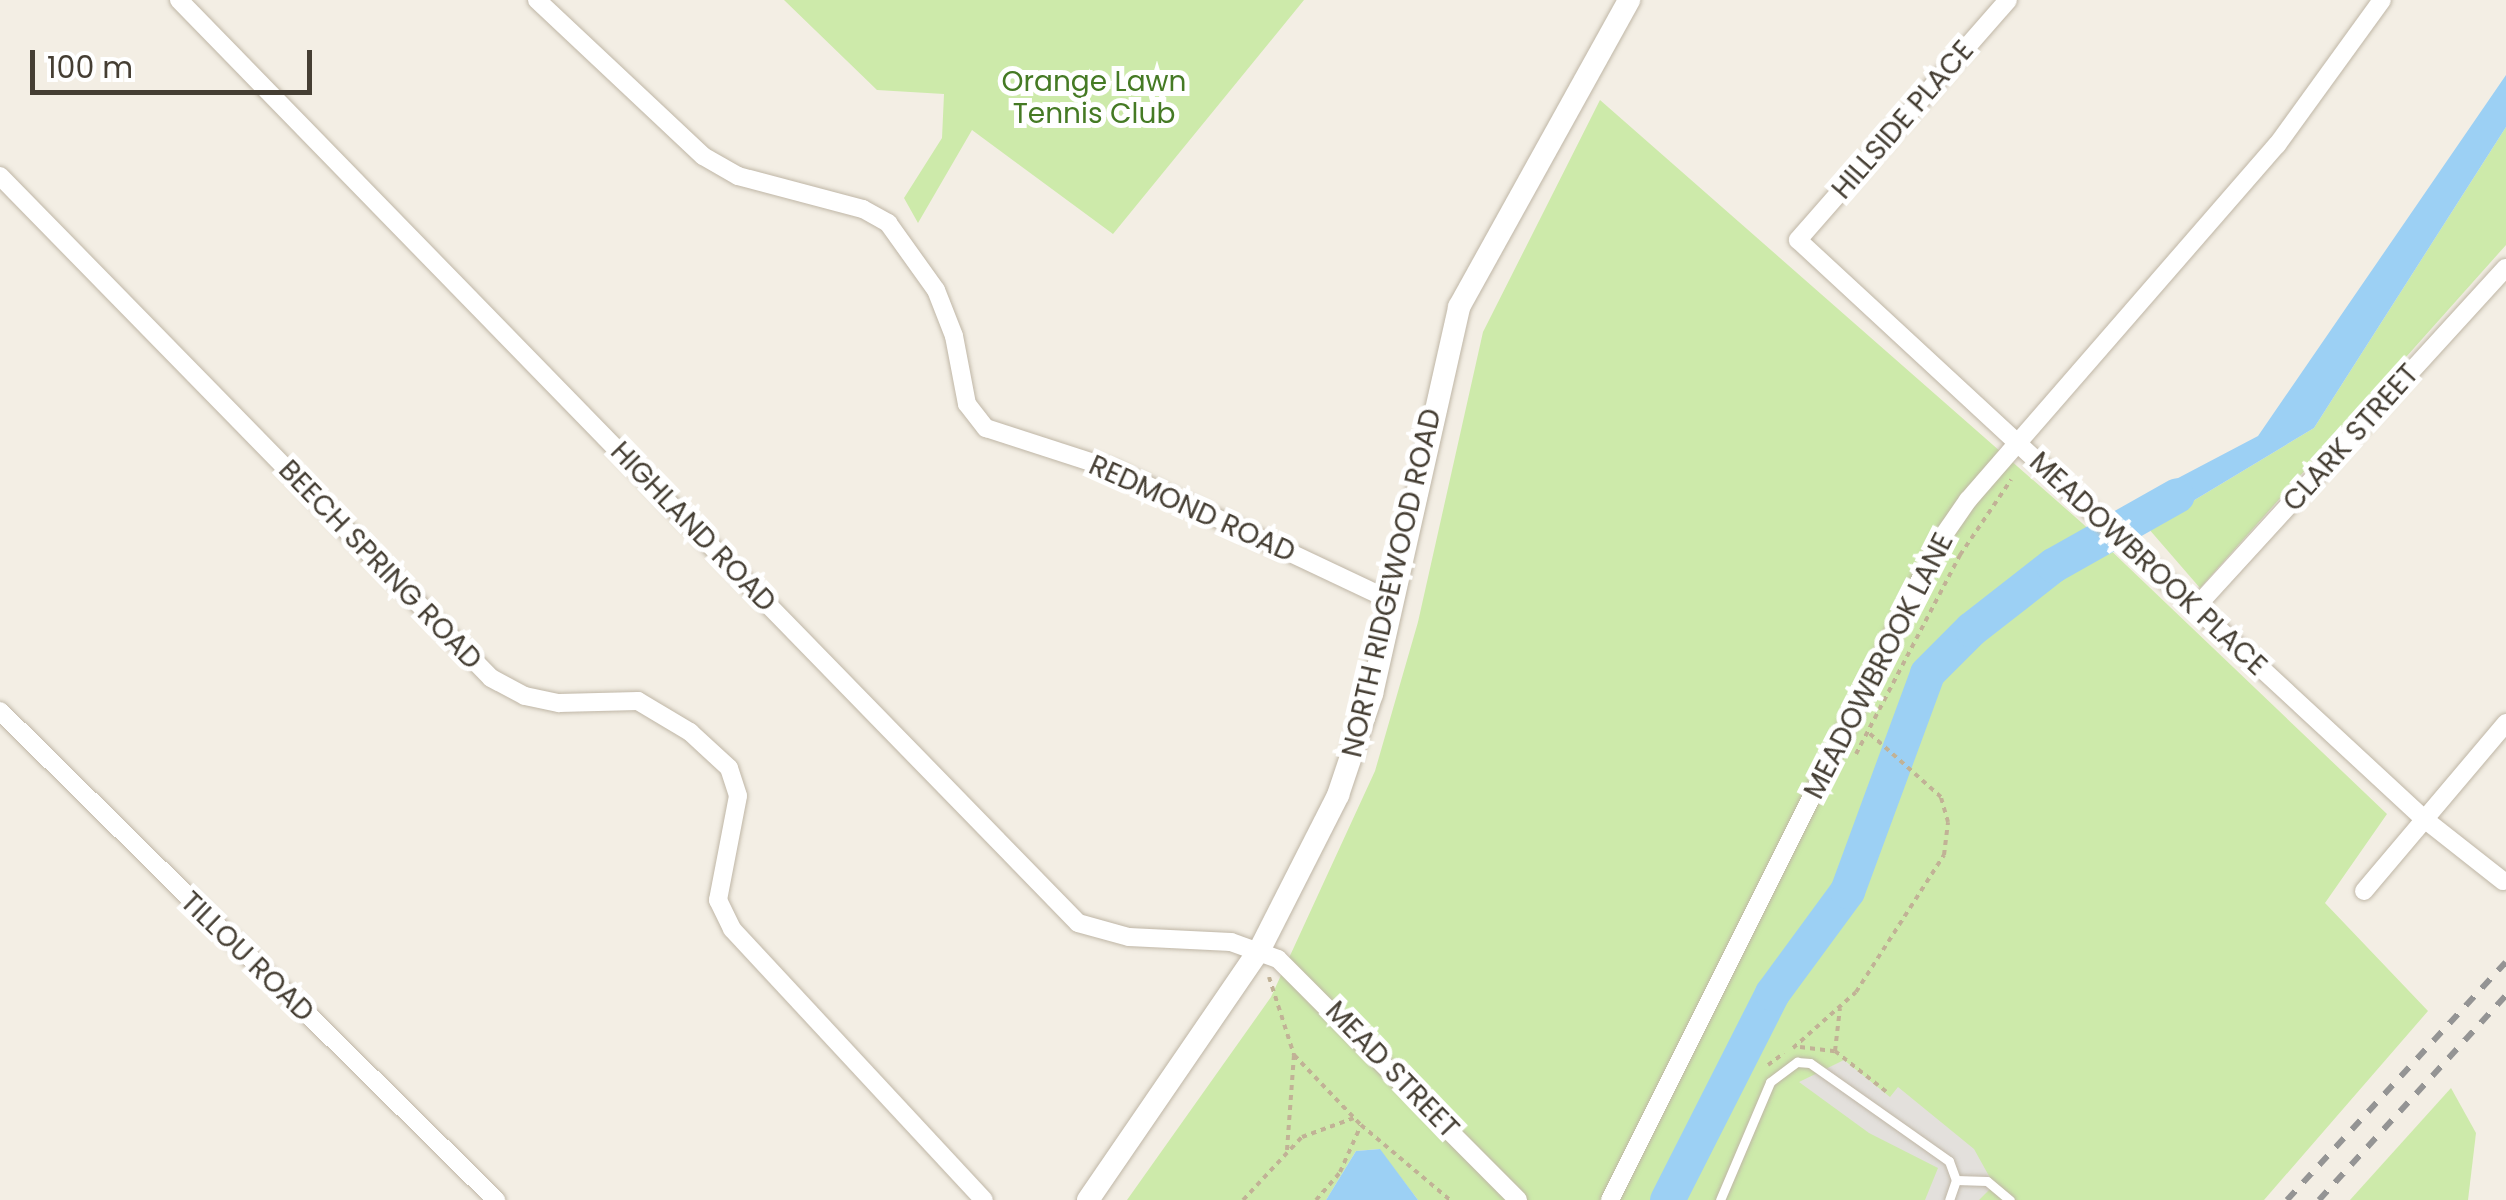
<!DOCTYPE html>
<style>
body{margin:0}
#map{position:relative;width:2506px;height:1200px;overflow:hidden;background:#f3eee4;font-family:Poppins,sans-serif}
div>[style]{position:absolute}
.green>*{inset:0;background:#cdeaaa}
.parking>*{inset:0;background:#e3e0dc}
.water>*{inset:0;background:#9cd0f4}
.river>*{height:35px;margin:-17.5px;padding:0 17.5px;transform-origin:17.5px;border-radius:17.5px;background:#9cd0f4}
.path>*{height:4px;margin-top:-2px;transform-origin:0;background:repeating-linear-gradient(90deg,#c1b296 0 5px,transparent 0 10px)}
.roads{filter:drop-shadow(0 0 2px #bfb6a6) drop-shadow(0 0 2px #bfb6a6)}
.service>*{height:9px;margin:-4.5px;padding:0 4.5px;transform-origin:4.5px;border-radius:4.5px;background:#fff}
.minor>*{height:18px;margin:-9px;padding:0 9px;transform-origin:9px;border-radius:9px;background:#fff}
.tertiary>*{height:22px;margin:-11px;padding:0 11px;transform-origin:11px;border-radius:11px;background:#fff}
.rail>*{height:6px;margin-top:-3px;transform-origin:0;background:repeating-linear-gradient(90deg,#949494 0 12px,transparent 0 24px)}
span{translate:-50% -50%;white-space:nowrap;text-align:center;line-height:1.15;-webkit-text-stroke:10px #fff;paint-order:stroke}
.park-label{font-size:28px;color:#457a24}
.street-label{font-size:28px;color:#453e33}
.scale{position:absolute;left:30px;top:50px;width:282px;height:45px;box-sizing:border-box;border:5px solid #453e33;border-top:0;padding-left:12px;font-size:30px;line-height:35px;white-space:nowrap;color:#453e33;-webkit-text-stroke:8px #fff;paint-order:stroke}
</style>
<div id="map">
<div class="green">
<i style="clip-path:polygon(784px 0,1304px 0,1113px 234px,972px 130px,918px 223px,904px 198px,942px 138px,944px 94px,877px 90px)"></i>
<i style="clip-path:polygon(1600px 100px,2082px 523px,2387px 814px,2325px 903px,2428px 1011px,2264px 1200px,1418px 1200px,1379px 1149px,1356px 1151px,1326px 1200px,1127px 1200px,1271px 997px,1375px 771px,1418px 622px,1483px 332px)"></i>
<i style="clip-path:polygon(2506px 127px,2506px 245px,2200px 588px,2148px 528px,2314px 428px)"></i>
<i style="clip-path:polygon(2451px 1088px,2476px 1133px,2468px 1200px,2350px 1200px)"></i>
</div>
<div class="parking">
<i style="clip-path:polygon(1844px 1060px,1890px 1097px,1898px 1087px,1974px 1149px,1994px 1185px,1979px 1200px,1925px 1200px,1938px 1168px,1869px 1133px,1799px 1082px)"></i>
</div>
<div class="water">
<i style="clip-path:polygon(2506px 75px,2506px 127px,2314px 428px,2148px 528px,2123px 507px,2258px 436px)"></i>
<i style="clip-path:polygon(1380px 1149px,1418px 1200px,1326px 1200px,1356px 1151px)"></i>
</div>
<div class="river">
<i style="left:1667px;top:1200px;width:232px;rotate:-63.1deg"></i>
<i style="left:1772px;top:993px;width:127px;rotate:-53.7deg"></i>
<i style="left:1847px;top:891px;width:232px;rotate:-69.8deg"></i>
<i style="left:1927px;top:673px;width:62px;rotate:-45deg"></i>
<i style="left:1971px;top:629px;width:104px;rotate:-38deg"></i>
<i style="left:2053px;top:565px;width:142px;rotate:-29.4deg"></i>
</div>
<div class="path">
<i style="left:1856px;top:754px;width:225px;rotate:-62.4deg"></i>
<i style="left:1960px;top:555px;width:91px;rotate:-55.8deg"></i>
<i style="left:1269px;top:977px;width:82px;rotate:72.2deg"></i>
<i style="left:1294px;top:1055px;width:97px;rotate:46.3deg"></i>
<i style="left:1361px;top:1125px;width:116px;rotate:40.1deg"></i>
<i style="left:1800px;top:1047px;width:35px;rotate:7deg"></i>
<i style="left:1835px;top:1051px;width:68px;rotate:38.4deg"></i>
<i style="left:1793px;top:1048px;width:84px;rotate:-41.6deg"></i>
<i style="left:1856px;top:992px;width:163px;rotate:-57.3deg"></i>
<i style="left:1944px;top:855px;width:33px;rotate:-83deg"></i>
<i style="left:1948px;top:822px;width:26px;rotate:-106deg"></i>
<i style="left:1941px;top:797px;width:99px;rotate:-138.3deg"></i>
<i style="left:1835px;top:1051px;width:43px;rotate:-83.4deg"></i>
<i style="left:1768px;top:1065px;width:20px;rotate:-37deg"></i>
<i style="left:1287px;top:1150px;width:95px;rotate:-85.8deg"></i>
<i style="left:1243px;top:1200px;width:86px;rotate:-46.9deg"></i>
<i style="left:1302px;top:1137px;width:55px;rotate:-20.1deg"></i>
<i style="left:1316px;top:1200px;width:37px;rotate:-49deg"></i>
<i style="left:1340px;top:1172px;width:51px;rotate:-65.9deg"></i>
</div>
<div class="roads">
<div class="service">
<i style="left:1956px;top:1180px;width:31px;rotate:2deg"></i>
<i style="left:1987px;top:1181px;width:30px;rotate:40deg"></i>
<i style="left:1720px;top:1200px;width:128px;rotate:-67deg"></i>
<i style="left:1770px;top:1082px;width:34px;rotate:-37deg"></i>
<i style="left:1797px;top:1062px;width:13px;rotate:4deg"></i>
<i style="left:1810px;top:1063px;width:170px;rotate:35.2deg"></i>
<i style="left:1949px;top:1161px;width:20px;rotate:70deg"></i>
<i style="left:1956px;top:1180px;width:21px;rotate:109deg"></i>
</div>
<div class="minor">
<i style="left:179px;top:0;width:1288px;rotate:45.75deg"></i>
<i style="left:1078px;top:923px;width:53px;rotate:15.4deg"></i>
<i style="left:1129px;top:937px;width:102px;rotate:2.8deg"></i>
<i style="left:1231px;top:942px;width:50px;rotate:19.9deg"></i>
<i style="left:1278px;top:959px;width:340px;rotate:45.1deg"></i>
<i style="left:537px;top:0;width:228px;rotate:43.2deg"></i>
<i style="left:703px;top:156px;width:40px;rotate:29.7deg"></i>
<i style="left:738px;top:176px;width:129px;rotate:14.8deg"></i>
<i style="left:863px;top:209px;width:29px;rotate:29deg"></i>
<i style="left:888px;top:223px;width:82px;rotate:54.4deg"></i>
<i style="left:936px;top:290px;width:49px;rotate:68.6deg"></i>
<i style="left:954px;top:336px;width:69px;rotate:79.2deg"></i>
<i style="left:967px;top:404px;width:31px;rotate:52deg"></i>
<i style="left:986px;top:428px;width:136px;rotate:18deg"></i>
<i style="left:1115px;top:470px;width:306px;rotate:25.3deg"></i>
<i style="left:2008px;top:0;width:319px;rotate:131.2deg"></i>
<i style="left:1798px;top:240px;width:851px;rotate:42.76deg"></i>
<i style="left:2423px;top:818px;width:102px;rotate:38.2deg"></i>
<i style="left:0;top:176px;width:702px;rotate:45.63deg"></i>
<i style="left:491px;top:678px;width:38px;rotate:28deg"></i>
<i style="left:525px;top:696px;width:35px;rotate:12deg"></i>
<i style="left:559px;top:703px;width:79px;rotate:-1.5deg"></i>
<i style="left:638px;top:701px;width:61px;rotate:30.8deg"></i>
<i style="left:690px;top:732px;width:53px;rotate:42.7deg"></i>
<i style="left:729px;top:768px;width:29px;rotate:72deg"></i>
<i style="left:738px;top:796px;width:106px;rotate:100.9deg"></i>
<i style="left:718px;top:900px;width:32px;rotate:64deg"></i>
<i style="left:732px;top:929px;width:370px;rotate:47.1deg"></i>
<i style="left:2196px;top:607px;width:459px;rotate:-47.6deg"></i>
<i style="left:0;top:711px;width:697px;rotate:44.59deg"></i>
<i style="left:2364px;top:891px;width:220px;rotate:-49.8deg"></i>
<i style="left:1610px;top:1200px;width:736px;rotate:-63.43deg"></i>
<i style="left:1939px;top:542px;width:51px;rotate:-55.4deg"></i>
<i style="left:1968px;top:500px;width:471px;rotate:-49deg"></i>
<i style="left:2277px;top:145px;width:179px;rotate:-54.1deg"></i>
</div>
<div class="tertiary">
<i style="left:1088px;top:1200px;width:304px;rotate:-55.6deg"></i>
<i style="left:1260px;top:949px;width:173px;rotate:-63.1deg"></i>
<i style="left:1338px;top:795px;width:107px;rotate:-71.4deg"></i>
<i style="left:1372px;top:694px;width:397px;rotate:-77.3deg"></i>
<i style="left:1459px;top:307px;width:351px;rotate:-61deg"></i>
</div>
</div>
<div class="rail">
<i style="left:2287px;top:1200px;width:323px;rotate:-47.4deg"></i>
<i style="left:2319px;top:1200px;width:277px;rotate:-47.6deg"></i>
</div>
<div class="park-label">
<span style="left:1094px;top:98px">Orange Lawn<br>Tennis Club</span>
</div>
<div class="street-label">
<span style="left:1903px;top:120px;rotate:-49deg">HILLSIDE PLACE</span>
<span style="left:2351px;top:438px;rotate:-48deg">CLARK STREET</span>
<span style="left:1192px;top:509px;rotate:24deg">REDMOND ROAD</span>
<span style="left:693px;top:527px;rotate:46deg">HIGHLAND ROAD</span>
<span style="left:2148px;top:564px;rotate:43deg">MEADOWBROOK PLACE</span>
<span style="left:380px;top:565px;rotate:46deg">BEECH SPRING ROAD</span>
<span style="left:1392px;top:583px;rotate:-77deg">NORTH RIDGEWOOD ROAD</span>
<span style="left:1879px;top:666px;rotate:-63deg">MEADOWBROOK LANE</span>
<span style="left:247px;top:957px;rotate:44deg">TILLOU ROAD</span>
<span style="left:1392px;top:1070px;rotate:46deg">MEAD STREET</span>
</div>
<div class="scale">100 m</div>
</div>
